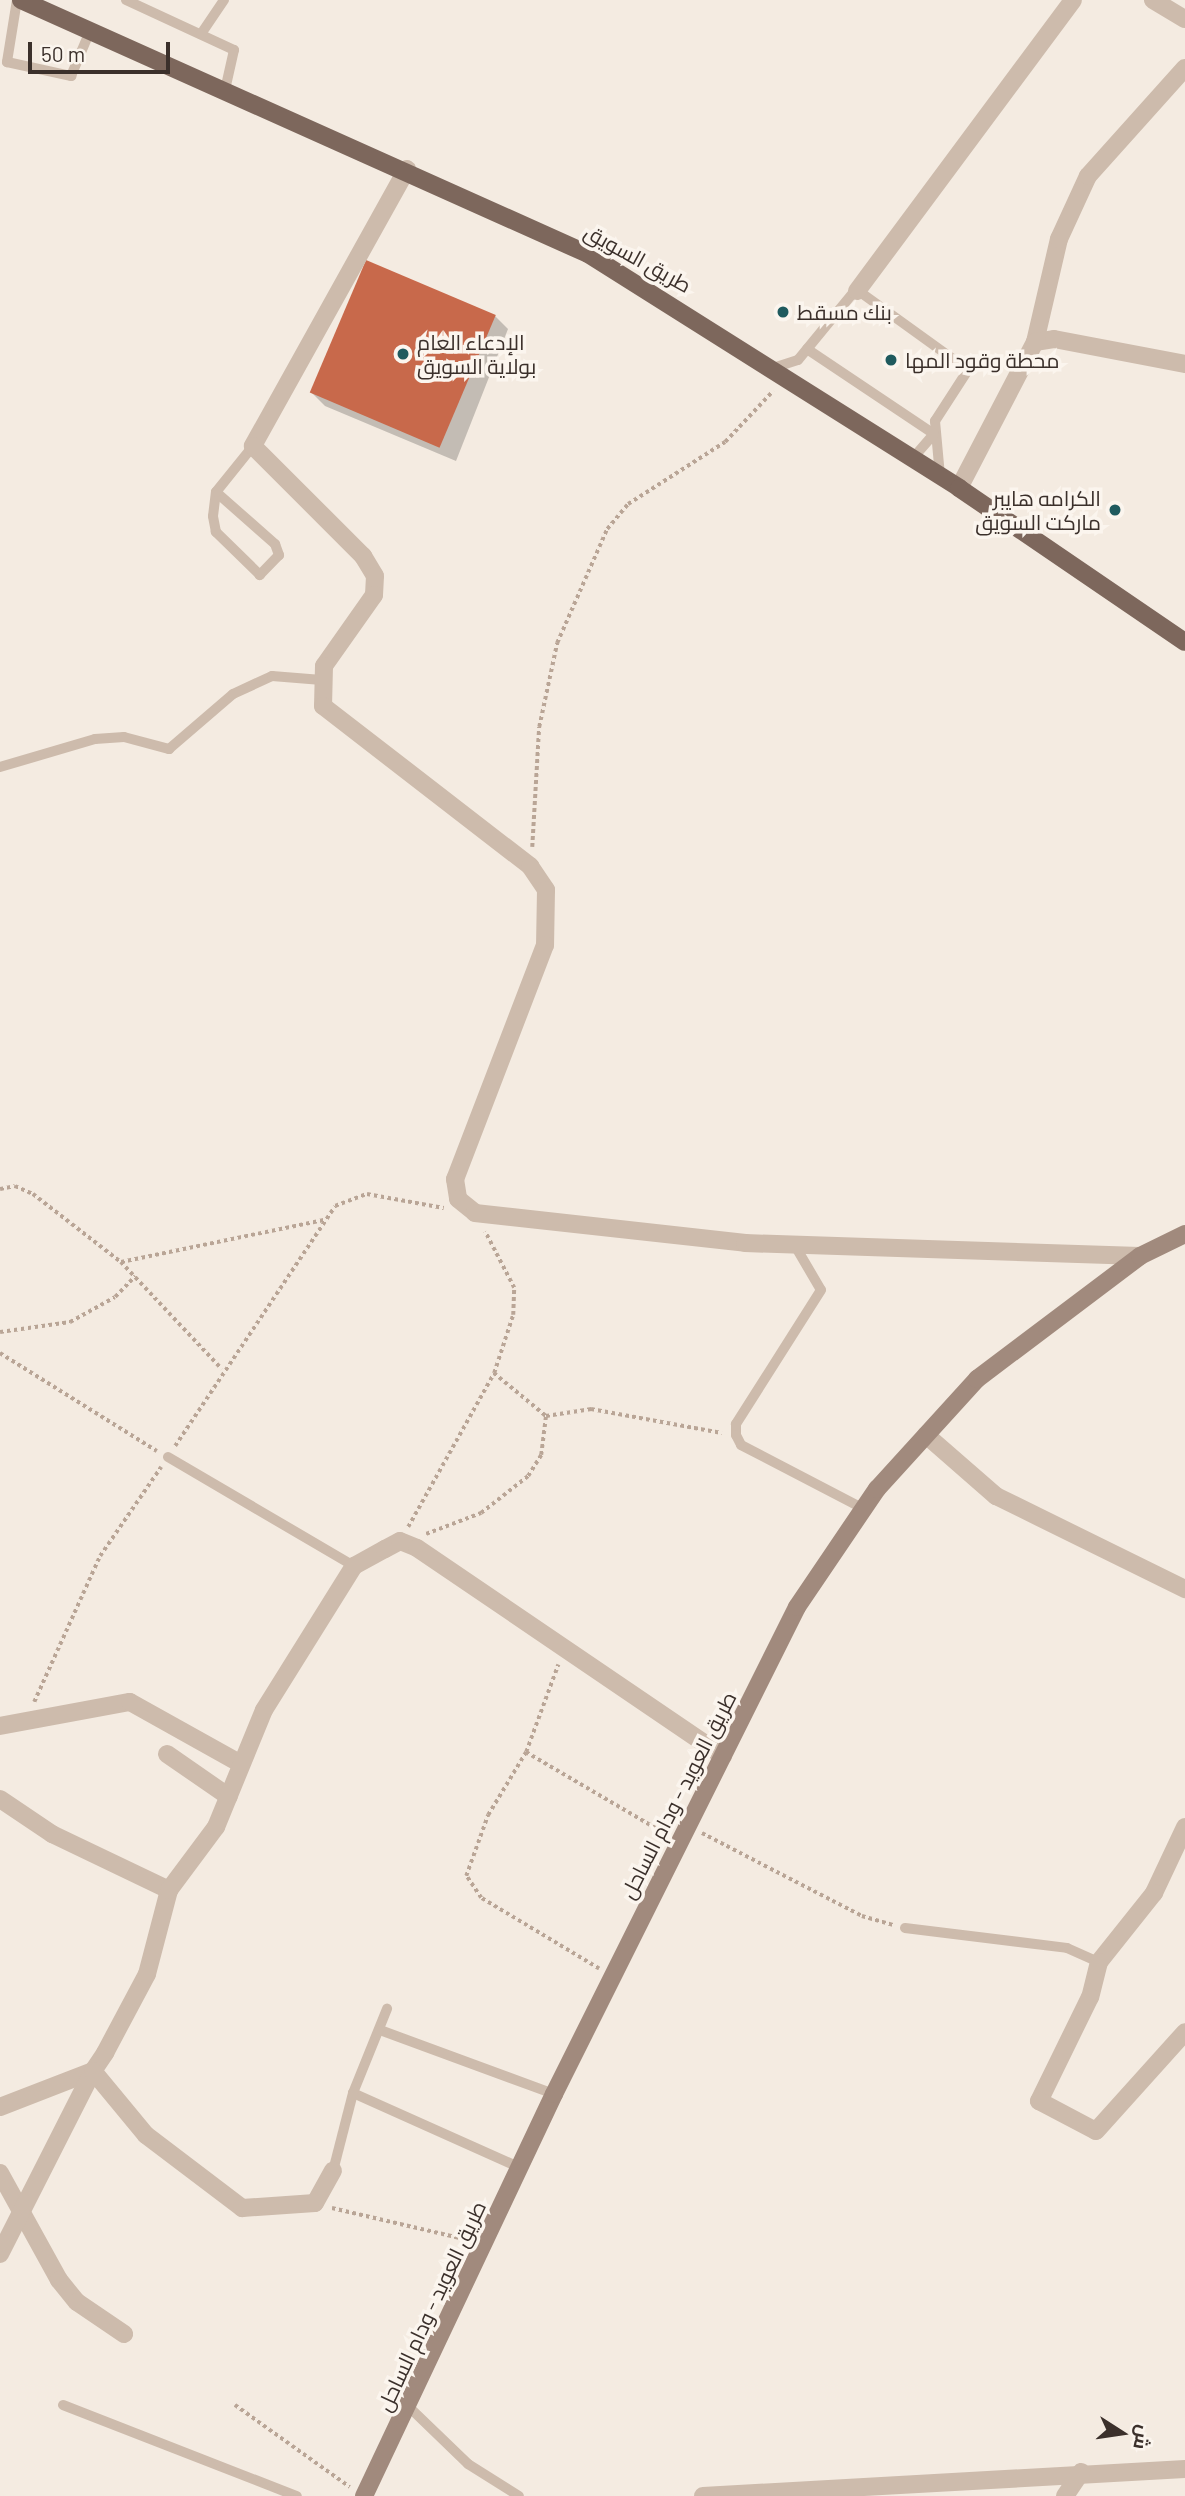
<!DOCTYPE html>
<meta charset="utf-8">
<style>
body{margin:0}
#map{position:relative;width:1185px;height:2496px;overflow:hidden;background:#f4ebe1;font-family:Barlow,Cairo,sans-serif}
div>[style]{position:absolute}
.shadow>*{inset:0;background:#0003}
.building>*{inset:0;background:#c8694b;transform-origin:0 0}
.path>*{height:3.5px;margin-top:-1.75px;transform-origin:0;background:repeating-linear-gradient(90deg,#b9a596 0 3.5px,transparent 0 7px)}
.lane>*{height:10px;margin:-5px;padding:0 5px;transform-origin:5px;border-radius:5px;background:#cdbbac}
.street>*{height:18px;margin:-9px;padding:0 9px;transform-origin:9px;border-radius:9px;background:#cdbbac}
.secondary>*{height:18px;margin:-9px;padding:0 9px;transform-origin:9px;border-radius:9px;background:#a18a7d}
.primary>*{height:18px;margin:-9px;padding:0 9px;transform-origin:9px;border-radius:9px;background:#7d675c}
.dots>*{width:19px;height:19px;translate:-50% -50%;box-sizing:border-box;border:4px solid #fbf5ee;border-radius:50%}
span{translate:-50% -50%;white-space:nowrap;text-align:center;line-height:1.15;-webkit-text-stroke:7px #fbf5ee;paint-order:stroke}
.street-label{font-size:21px;color:#3b302b}
.poi-label{font-size:21px;color:#3b302b}
.left{translate:0 -50%;text-align:left}
.right{translate:-100% -50%;text-align:right}
.north{position:absolute;left:1087px;top:2398px;width:70px;height:70px;-webkit-text-stroke:5px #fbf5ee;paint-order:stroke;rotate:102deg;font-size:19px;font-weight:700;line-height:28px;text-align:center;color:#3b302b}
.north::after{content:'';display:block;margin:auto;width:24px;height:32px;background:#3b302b;clip-path:polygon(50% 0,100% 100%,50% 72%,0 100%)}
.scale{position:absolute;left:28px;top:42px;width:142px;height:32px;box-sizing:border-box;border:4px solid #3b302b;border-top:0;padding-left:9px;font-size:21px;line-height:24px;white-space:nowrap;color:#3b302b;-webkit-text-stroke:5px #fbf5ee;paint-order:stroke}
</style>
<div id="map">
<div class="shadow">
<i style="clip-path:polygon(495px 316px,508px 329px,456px 461px,325px 406px,312px 393px)"></i>
</div>
<div class="building">
<i style="left:366px;top:260px;width:141px;height:144px;rotate:23deg"></i>
</div>
<div class="path">
<i style="left:532px;top:847px;width:120px;rotate:-86.7deg"></i>
<i style="left:539px;top:727px;width:86px;rotate:-77.9deg"></i>
<i style="left:557px;top:643px;width:124px;rotate:-66.3deg"></i>
<i style="left:607px;top:529px;width:33px;rotate:-50deg"></i>
<i style="left:628px;top:504px;width:115px;rotate:-32.6deg"></i>
<i style="left:725px;top:442px;width:70px;rotate:-46.7deg"></i>
<i style="left:0;top:1189px;width:15px;rotate:-11deg"></i>
<i style="left:15px;top:1186px;width:20px;rotate:24deg"></i>
<i style="left:33px;top:1194px;width:111px;rotate:37.7deg"></i>
<i style="left:121px;top:1262px;width:207px;rotate:-11.7deg"></i>
<i style="left:121px;top:1262px;width:147px;rotate:46.7deg"></i>
<i style="left:0;top:1332px;width:71px;rotate:-8.1deg"></i>
<i style="left:70px;top:1322px;width:51px;rotate:-29.1deg"></i>
<i style="left:115px;top:1297px;width:29px;rotate:-46deg"></i>
<i style="left:0;top:1353px;width:185px;rotate:32deg"></i>
<i style="left:494px;top:1373px;width:67px;rotate:39.6deg"></i>
<i style="left:546px;top:1416px;width:46px;rotate:-8.8deg"></i>
<i style="left:591px;top:1409px;width:133px;rotate:10.4deg"></i>
<i style="left:175px;top:1446px;width:288px;rotate:-56.3deg"></i>
<i style="left:335px;top:1206px;width:34px;rotate:-21deg"></i>
<i style="left:367px;top:1194px;width:78px;rotate:10.3deg"></i>
<i style="left:408px;top:1527px;width:176px;rotate:-60.8deg"></i>
<i style="left:494px;top:1373px;width:61px;rotate:-71.9deg"></i>
<i style="left:513px;top:1315px;width:27px;rotate:-88deg"></i>
<i style="left:514px;top:1288px;width:63px;rotate:-117.4deg"></i>
<i style="left:426px;top:1534px;width:59px;rotate:-20.9deg"></i>
<i style="left:481px;top:1513px;width:60px;rotate:-38.2deg"></i>
<i style="left:528px;top:1476px;width:25px;rotate:-58deg"></i>
<i style="left:541px;top:1455px;width:39px;rotate:-83deg"></i>
<i style="left:34px;top:1702px;width:160px;rotate:-65.7deg"></i>
<i style="left:100px;top:1556px;width:108px;rotate:-55.6deg"></i>
<i style="left:526px;top:1752px;width:93px;rotate:-69.8deg"></i>
<i style="left:702px;top:1833px;width:180px;rotate:27.4deg"></i>
<i style="left:862px;top:1916px;width:33px;rotate:16deg"></i>
<i style="left:599px;top:1969px;width:138px;rotate:-149deg"></i>
<i style="left:481px;top:1898px;width:27px;rotate:-124deg"></i>
<i style="left:466px;top:1876px;width:65px;rotate:-70.2deg"></i>
<i style="left:488px;top:1815px;width:74px;rotate:-58.9deg"></i>
<i style="left:526px;top:1752px;width:162px;rotate:30.4deg"></i>
<i style="left:332px;top:2208px;width:140px;rotate:13.2deg"></i>
<i style="left:235px;top:2405px;width:141px;rotate:35.5deg"></i>
</div>
<div class="lane">
<i style="left:17px;top:0;width:63px;rotate:99.2deg"></i>
<i style="left:7px;top:62px;width:66px;rotate:12.3deg"></i>
<i style="left:71px;top:76px;width:49px;rotate:-67.1deg"></i>
<i style="left:126px;top:0;width:119px;rotate:24.8deg"></i>
<i style="left:234px;top:50px;width:41px;rotate:102.7deg"></i>
<i style="left:201px;top:34px;width:41px;rotate:-55.9deg"></i>
<i style="left:807px;top:349px;width:153px;rotate:33.8deg"></i>
<i style="left:773px;top:368px;width:26px;rotate:-18deg"></i>
<i style="left:798px;top:360px;width:87px;rotate:-50.6deg"></i>
<i style="left:853px;top:293px;width:7px;rotate:-8deg"></i>
<i style="left:860px;top:292px;width:133px;rotate:35.8deg"></i>
<i style="left:968px;top:370px;width:61px;rotate:122.9deg"></i>
<i style="left:935px;top:421px;width:55px;rotate:84.8deg"></i>
<i style="left:913px;top:458px;width:32px;rotate:-49deg"></i>
<i style="left:216px;top:492px;width:79px;rotate:41.4deg"></i>
<i style="left:275px;top:544px;width:12px;rotate:70deg"></i>
<i style="left:279px;top:555px;width:28px;rotate:134deg"></i>
<i style="left:260px;top:575px;width:62px;rotate:-135.7deg"></i>
<i style="left:216px;top:532px;width:16px;rotate:-101deg"></i>
<i style="left:213px;top:516px;width:24px;rotate:-83deg"></i>
<i style="left:216px;top:492px;width:59px;rotate:-51.2deg"></i>
<i style="left:0;top:767px;width:99px;rotate:-16.4deg"></i>
<i style="left:95px;top:739px;width:29px;rotate:-4deg"></i>
<i style="left:124px;top:737px;width:47px;rotate:14.9deg"></i>
<i style="left:169px;top:749px;width:84px;rotate:-40.7deg"></i>
<i style="left:233px;top:694px;width:43px;rotate:-24.8deg"></i>
<i style="left:272px;top:676px;width:50px;rotate:4.6deg"></i>
<i style="left:794px;top:1244px;width:53px;rotate:59.6deg"></i>
<i style="left:821px;top:1290px;width:159px;rotate:122.4deg"></i>
<i style="left:736px;top:1424px;width:11px;rotate:90deg"></i>
<i style="left:736px;top:1435px;width:11px;rotate:63deg"></i>
<i style="left:741px;top:1445px;width:139px;rotate:27.5deg"></i>
<i style="left:168px;top:1457px;width:216px;rotate:30.4deg"></i>
<i style="left:905px;top:1928px;width:163px;rotate:7deg"></i>
<i style="left:1067px;top:1948px;width:35px;rotate:24deg"></i>
<i style="left:380px;top:2030px;width:185px;rotate:20.2deg"></i>
<i style="left:353px;top:2093px;width:184px;rotate:24.1deg"></i>
<i style="left:333px;top:2171px;width:81px;rotate:-75.6deg"></i>
<i style="left:353px;top:2093px;width:91px;rotate:-68deg"></i>
<i style="left:63px;top:2405px;width:251px;rotate:21.3deg"></i>
<i style="left:409px;top:2407px;width:82px;rotate:44deg"></i>
<i style="left:468px;top:2464px;width:60px;rotate:32.1deg"></i>
</div>
<div class="street">
<i style="left:1153px;top:0;width:37px;rotate:31deg"></i>
<i style="left:407px;top:169px;width:317px;rotate:119.1deg"></i>
<i style="left:253px;top:446px;width:156px;rotate:45deg"></i>
<i style="left:363px;top:556px;width:23px;rotate:59deg"></i>
<i style="left:375px;top:576px;width:19px;rotate:93deg"></i>
<i style="left:374px;top:595px;width:87px;rotate:125.2deg"></i>
<i style="left:324px;top:666px;width:40px;rotate:91.4deg"></i>
<i style="left:323px;top:706px;width:262px;rotate:37.7deg"></i>
<i style="left:530px;top:866px;width:29px;rotate:56deg"></i>
<i style="left:546px;top:890px;width:55px;rotate:91deg"></i>
<i style="left:545px;top:945px;width:251px;rotate:111deg"></i>
<i style="left:455px;top:1179px;width:20px;rotate:81deg"></i>
<i style="left:458px;top:1199px;width:22px;rotate:39deg"></i>
<i style="left:475px;top:1213px;width:272px;rotate:6.3deg"></i>
<i style="left:745px;top:1243px;width:395px;rotate:1.9deg"></i>
<i style="left:857px;top:291px;width:362px;rotate:-53.4deg"></i>
<i style="left:1035px;top:342px;width:106px;rotate:-76.9deg"></i>
<i style="left:1059px;top:239px;width:69px;rotate:-65.3deg"></i>
<i style="left:1088px;top:176px;width:145px;rotate:-48.1deg"></i>
<i style="left:959px;top:488px;width:165px;rotate:-62.5deg"></i>
<i style="left:1035px;top:342px;width:19px;rotate:-9deg"></i>
<i style="left:1054px;top:339px;width:133px;rotate:10.8deg"></i>
<i style="left:926px;top:1435px;width:93px;rotate:41.1deg"></i>
<i style="left:996px;top:1496px;width:211px;rotate:26.2deg"></i>
<i style="left:0;top:1726px;width:132px;rotate:-10.5deg"></i>
<i style="left:130px;top:1702px;width:127px;rotate:29.2deg"></i>
<i style="left:167px;top:1754px;width:75px;rotate:34.7deg"></i>
<i style="left:0;top:1799px;width:63px;rotate:33.9deg"></i>
<i style="left:52px;top:1834px;width:130px;rotate:25.6deg"></i>
<i style="left:1185px;top:1827px;width:73px;rotate:115.2deg"></i>
<i style="left:1154px;top:1893px;width:88px;rotate:128.6deg"></i>
<i style="left:1099px;top:1962px;width:36px;rotate:104deg"></i>
<i style="left:1090px;top:1997px;width:116px;rotate:116.1deg"></i>
<i style="left:1039px;top:2101px;width:64px;rotate:27.8deg"></i>
<i style="left:1096px;top:2131px;width:133px;rotate:-48deg"></i>
<i style="left:0;top:2107px;width:100px;rotate:-21.2deg"></i>
<i style="left:93px;top:2071px;width:22px;rotate:-56deg"></i>
<i style="left:105px;top:2053px;width:89px;rotate:-62deg"></i>
<i style="left:147px;top:1974px;width:87px;rotate:-75.3deg"></i>
<i style="left:169px;top:1890px;width:79px;rotate:-53.3deg"></i>
<i style="left:216px;top:1827px;width:126px;rotate:-67.7deg"></i>
<i style="left:264px;top:1710px;width:170px;rotate:-58deg"></i>
<i style="left:354px;top:1566px;width:35px;rotate:-29deg"></i>
<i style="left:385px;top:1549px;width:17px;rotate:-28deg"></i>
<i style="left:400px;top:1541px;width:18px;rotate:22deg"></i>
<i style="left:417px;top:1548px;width:370px;rotate:34.2deg"></i>
<i style="left:0;top:2173px;width:122px;rotate:61.1deg"></i>
<i style="left:59px;top:2280px;width:28px;rotate:51deg"></i>
<i style="left:77px;top:2302px;width:57px;rotate:34.2deg"></i>
<i style="left:0;top:2254px;width:205px;rotate:-63.1deg"></i>
<i style="left:93px;top:2071px;width:83px;rotate:50.4deg"></i>
<i style="left:146px;top:2135px;width:121px;rotate:37.2deg"></i>
<i style="left:242px;top:2208px;width:73px;rotate:-3.9deg"></i>
<i style="left:315px;top:2203px;width:37px;rotate:-61deg"></i>
<i style="left:703px;top:2496px;width:483px;rotate:-3.2deg"></i>
<i style="left:1065px;top:2496px;width:29px;rotate:-56deg"></i>
</div>
<div class="secondary">
<i style="left:364px;top:2496px;width:445px;rotate:-64.7deg"></i>
<i style="left:554px;top:2094px;width:544px;rotate:-63.48deg"></i>
<i style="left:797px;top:1607px;width:143px;rotate:-55.9deg"></i>
<i style="left:877px;top:1489px;width:149px;rotate:-47.7deg"></i>
<i style="left:977px;top:1379px;width:204px;rotate:-37deg"></i>
<i style="left:1140px;top:1256px;width:50px;rotate:-26.1deg"></i>
</div>
<div class="primary">
<i style="left:21px;top:0;width:621px;rotate:24.13deg"></i>
<i style="left:588px;top:254px;width:439px;rotate:32.2deg"></i>
<i style="left:959px;top:488px;width:273px;rotate:34.3deg"></i>
</div>
<div class="dots">
<i style="left:783px;top:312px;background:#1f5a5e"></i>
<i style="left:403px;top:354px;background:#1f5a5e"></i>
<i style="left:891px;top:360px;background:#1f5a5e"></i>
<i style="left:1115px;top:510px;background:#1f5a5e"></i>
</div>
<div class="street-label">
<span style="left:638px;top:258px;rotate:29deg">طريق السويق</span>
<span style="left:678px;top:1795px;rotate:-63deg">طريق العويد - ودام الساحل</span>
<span style="left:431px;top:2306px;rotate:-65deg">طريق العويد - ودام الساحل</span>
</div>
<div class="poi-label">
<span class="left" style="left:797px;top:312px">بنك مسقط</span>
<span class="left" style="left:417px;top:354px">الإدعاء العام<br>بولاية السويق</span>
<span class="left" style="left:905px;top:360px">محطة وقود المها</span>
<span class="right" style="left:1101px;top:510px">الكرامه هايبر<br>ماركت السويق</span>
</div>
<div class="north">ش</div>
<div class="scale">50 m</div>
</div>
